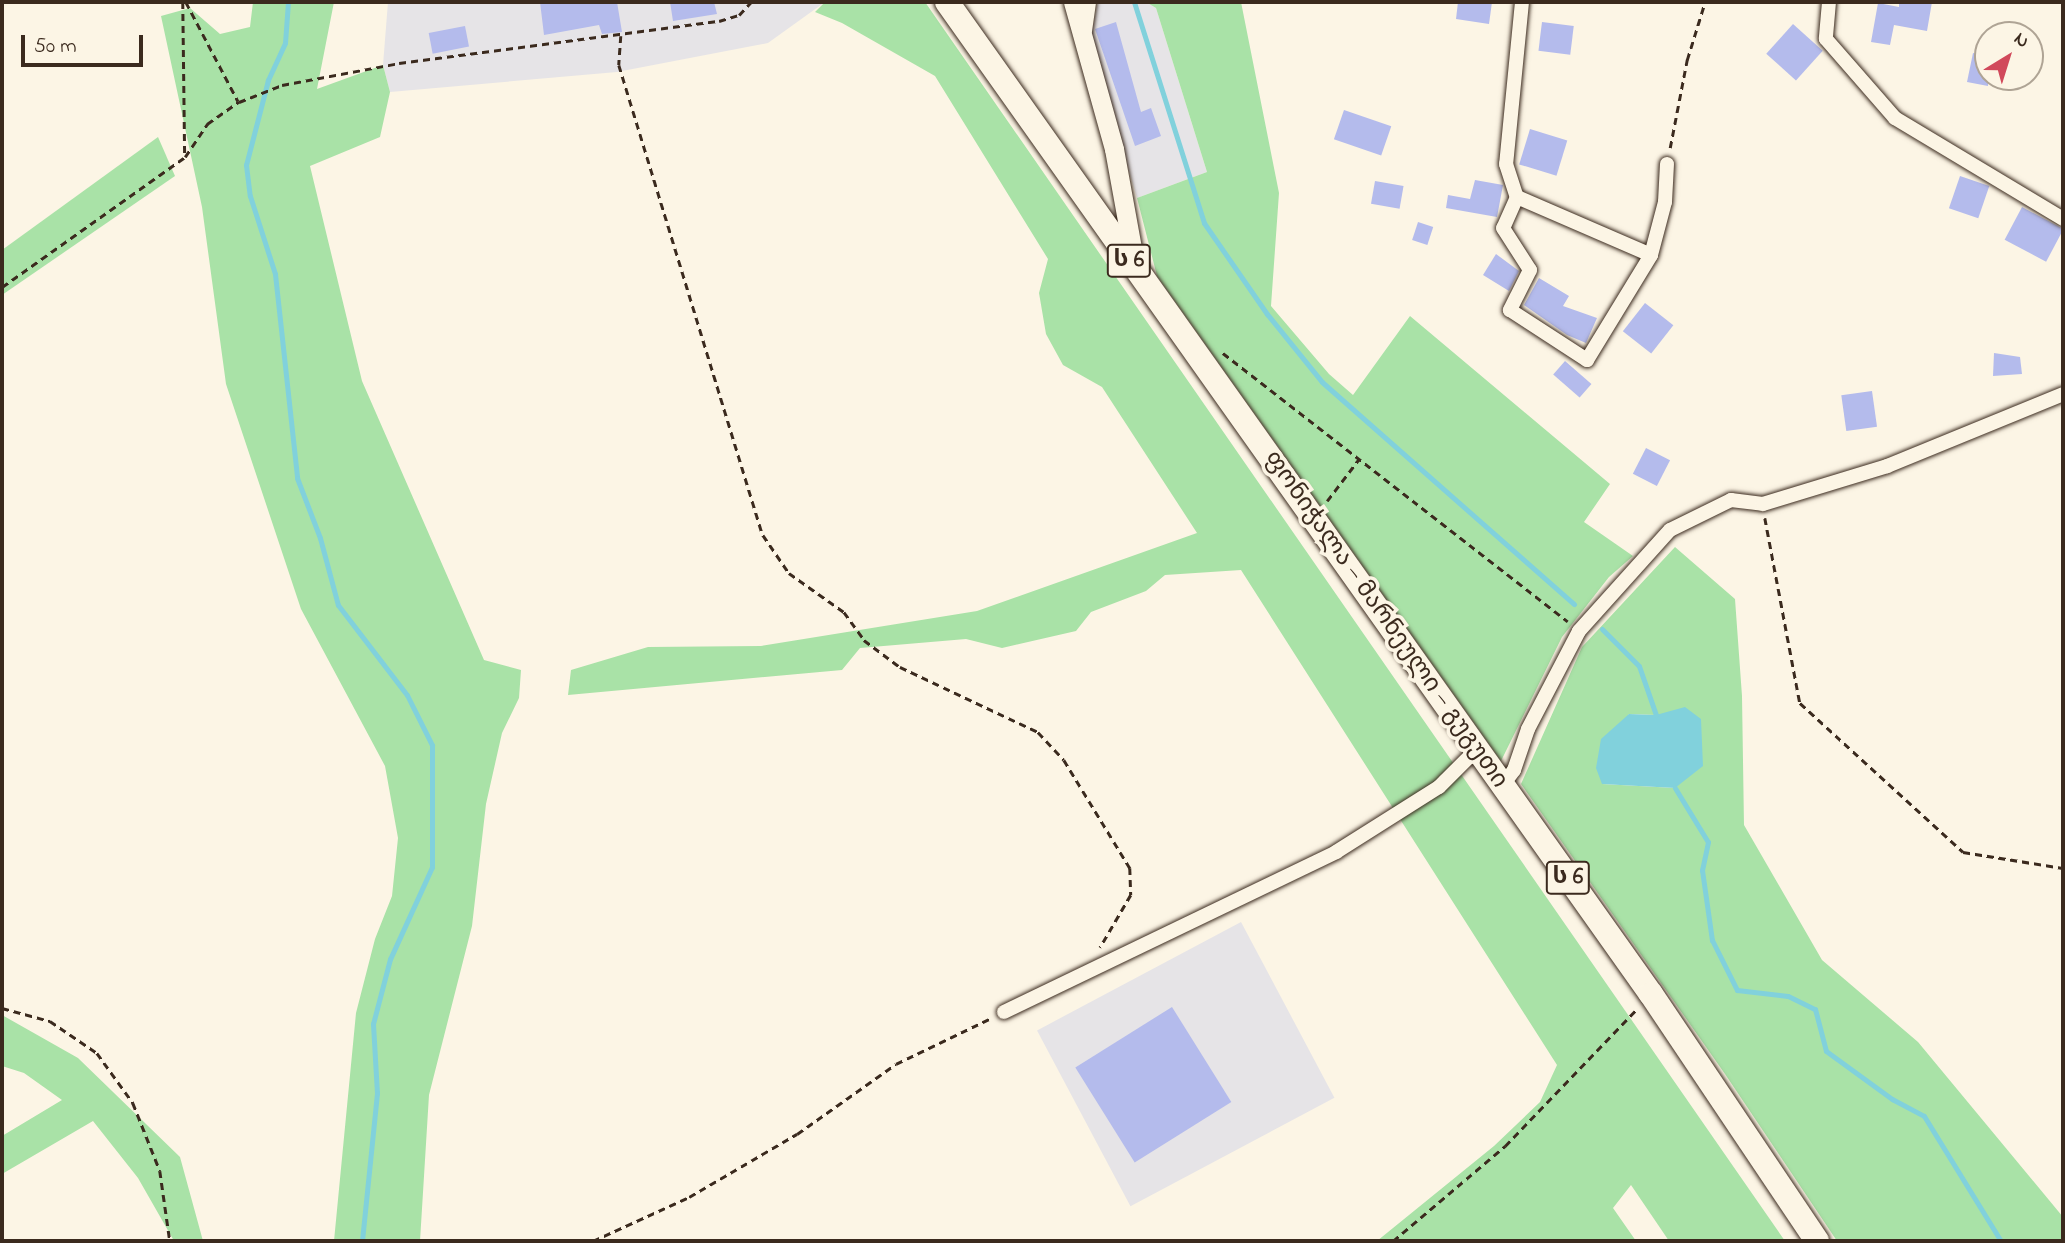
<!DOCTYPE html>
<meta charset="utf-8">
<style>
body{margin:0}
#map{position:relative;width:2065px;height:1243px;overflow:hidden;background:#fcf5e5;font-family:"Indie Flower","Noto Sans Georgian",sans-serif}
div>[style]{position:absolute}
.built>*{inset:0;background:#e6e4e7;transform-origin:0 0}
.green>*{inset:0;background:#a9e2a7}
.water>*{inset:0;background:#81d1dc}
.stream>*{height:5px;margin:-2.5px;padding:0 2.5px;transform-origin:2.5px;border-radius:2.5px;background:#81d1dc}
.building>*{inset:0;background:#b4bbec;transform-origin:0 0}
.path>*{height:2.5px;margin-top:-1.25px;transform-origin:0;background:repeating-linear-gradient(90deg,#3b2a1e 0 7px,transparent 0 12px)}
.roads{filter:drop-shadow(0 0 2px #3b2a1e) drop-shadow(0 0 2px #3b2a1e)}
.street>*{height:14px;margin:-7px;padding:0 7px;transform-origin:7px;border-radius:7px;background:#fcf5e5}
.secondary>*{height:19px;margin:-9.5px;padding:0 9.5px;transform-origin:9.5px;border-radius:9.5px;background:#fcf5e5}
.highway>*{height:24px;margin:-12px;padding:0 12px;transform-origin:12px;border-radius:12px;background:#fcf5e5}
span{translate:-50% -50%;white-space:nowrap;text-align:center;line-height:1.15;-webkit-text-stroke:7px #fcf5e5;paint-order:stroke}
.shield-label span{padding:2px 5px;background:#fcf5e5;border:2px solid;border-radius:5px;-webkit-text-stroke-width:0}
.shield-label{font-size:23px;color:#3b2a1e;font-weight:700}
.street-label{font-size:24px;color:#3b2a1e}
.frame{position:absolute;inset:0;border:4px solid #3b2a1e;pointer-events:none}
.north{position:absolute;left:1974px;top:21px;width:70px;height:70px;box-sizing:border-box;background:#fcf5e5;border:2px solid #afa495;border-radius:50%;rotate:38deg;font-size:19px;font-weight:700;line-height:28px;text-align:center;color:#3b2a1e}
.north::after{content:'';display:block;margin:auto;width:24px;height:32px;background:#d1495b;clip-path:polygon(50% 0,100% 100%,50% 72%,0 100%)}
.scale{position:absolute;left:21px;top:35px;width:122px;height:32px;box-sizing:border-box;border:4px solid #3b2a1e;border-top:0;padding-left:9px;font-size:21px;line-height:24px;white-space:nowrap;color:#3b2a1e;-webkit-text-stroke:5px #fcf5e5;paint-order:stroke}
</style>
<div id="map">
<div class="built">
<i style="clip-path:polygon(388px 2px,825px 2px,768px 43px,617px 72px,390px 92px,383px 65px)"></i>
<i style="clip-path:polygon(1098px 2px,1146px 2px,1156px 8px,1207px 172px,1137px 198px,1090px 41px)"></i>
<i style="left:1241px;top:922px;width:199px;height:231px;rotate:62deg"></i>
</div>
<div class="green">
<i style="clip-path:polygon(253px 2px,334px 2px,317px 89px,383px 65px,390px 92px,380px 137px,310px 166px,362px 381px,484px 660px,521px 670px,519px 698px,502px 733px,486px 804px,472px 926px,429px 1095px,420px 1241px,334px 1241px,356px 1013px,375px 939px,392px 896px,398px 838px,385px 766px,301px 609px,226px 384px,202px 207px,161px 16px,190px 8px,220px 34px,250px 27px)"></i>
<i style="clip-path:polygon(825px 2px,925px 2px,1785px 1241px,1669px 1241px,1631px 1185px,1613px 1208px,1636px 1241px,1377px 1241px,1494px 1146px,1540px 1102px,1557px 1065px,1241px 570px,1165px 575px,1146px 591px,1091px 612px,1076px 631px,1002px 648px,966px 639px,860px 648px,842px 670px,568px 695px,571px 670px,648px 647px,761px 646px,977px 611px,1197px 533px,1102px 387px,1063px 365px,1046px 334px,1039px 293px,1048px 259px,935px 76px,842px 23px,815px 12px)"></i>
<i style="clip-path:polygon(1146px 2px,1241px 2px,1279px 193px,1271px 306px,1329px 374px,1353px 395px,1410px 316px,1610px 484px,1584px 522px,1633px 556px,1609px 577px,1562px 637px,1501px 761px,1157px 276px,1137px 198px,1207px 172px,1156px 8px)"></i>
<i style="clip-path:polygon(158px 137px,175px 176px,2px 295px,2px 250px)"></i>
<i style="clip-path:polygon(evenodd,1675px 547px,1735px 599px,1742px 696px,1744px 825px,1822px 960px,1918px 1042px,2063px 1217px,2063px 1241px,1837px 1241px,1725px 1074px,1521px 784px,1582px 647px,1675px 547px,1629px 714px,1656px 715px,1675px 788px,1602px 784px,1629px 714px)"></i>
<i style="clip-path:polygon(2px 1015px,78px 1058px,180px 1157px,203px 1241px,174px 1241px,138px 1178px,93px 1121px,2px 1174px,2px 1136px,62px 1100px,24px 1073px,2px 1066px)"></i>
</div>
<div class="water">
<i style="clip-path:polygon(1685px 707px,1701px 719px,1703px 766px,1675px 788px,1602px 784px,1596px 768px,1601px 739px,1629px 714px,1656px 715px)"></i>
</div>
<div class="stream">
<i style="left:288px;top:2px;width:41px;rotate:94.2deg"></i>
<i style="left:285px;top:43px;width:41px;rotate:114.7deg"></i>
<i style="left:268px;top:80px;width:88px;rotate:104.5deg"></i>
<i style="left:246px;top:165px;width:31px;rotate:83deg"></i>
<i style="left:250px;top:196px;width:82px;rotate:72.2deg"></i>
<i style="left:275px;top:274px;width:205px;rotate:83.8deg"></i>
<i style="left:297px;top:478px;width:64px;rotate:69deg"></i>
<i style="left:320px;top:538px;width:69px;rotate:75deg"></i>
<i style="left:338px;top:605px;width:113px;rotate:52.5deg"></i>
<i style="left:407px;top:695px;width:56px;rotate:63.4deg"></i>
<i style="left:432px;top:745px;width:122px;rotate:90deg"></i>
<i style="left:432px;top:867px;width:101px;rotate:114.5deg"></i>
<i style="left:390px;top:959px;width:67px;rotate:104.7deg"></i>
<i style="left:373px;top:1024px;width:69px;rotate:86.7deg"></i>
<i style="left:377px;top:1093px;width:149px;rotate:95.8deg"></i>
<i style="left:1134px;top:2px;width:232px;rotate:72.4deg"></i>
<i style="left:1204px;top:223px;width:111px;rotate:55.3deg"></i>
<i style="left:1267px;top:314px;width:87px;rotate:51deg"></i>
<i style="left:1322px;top:382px;width:336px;rotate:41.4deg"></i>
<i style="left:1602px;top:629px;width:52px;rotate:45deg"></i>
<i style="left:1639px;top:666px;width:52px;rotate:70.9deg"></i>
<i style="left:1675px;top:788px;width:63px;rotate:58.6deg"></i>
<i style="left:1708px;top:842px;width:29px;rotate:102deg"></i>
<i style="left:1702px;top:870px;width:71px;rotate:81.9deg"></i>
<i style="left:1712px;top:940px;width:56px;rotate:63.4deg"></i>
<i style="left:1737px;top:990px;width:51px;rotate:6.7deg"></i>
<i style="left:1788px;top:996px;width:30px;rotate:26deg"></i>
<i style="left:1815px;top:1009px;width:43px;rotate:75.3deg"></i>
<i style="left:1826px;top:1051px;width:82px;rotate:36deg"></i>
<i style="left:1892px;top:1099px;width:36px;rotate:28deg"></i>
<i style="left:1924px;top:1116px;width:147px;rotate:58.4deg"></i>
</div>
<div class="building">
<i style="clip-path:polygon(540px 2px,617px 2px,622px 32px,602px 34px,599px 25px,544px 35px)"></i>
<i style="clip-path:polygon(670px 2px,714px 2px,717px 14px,673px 21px)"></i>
<i style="clip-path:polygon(1458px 2px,1492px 2px,1489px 24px,1456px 19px)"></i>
<i style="clip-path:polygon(1899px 2px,1932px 2px,1927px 31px,1894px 25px,1890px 45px,1871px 42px,1878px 3px,1899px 7px)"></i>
<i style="clip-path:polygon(1116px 22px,1141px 112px,1151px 108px,1161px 136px,1135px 146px,1095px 29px)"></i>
<i style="left:1542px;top:22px;width:32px;height:29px;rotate:7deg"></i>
<i style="left:1793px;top:24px;width:40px;height:40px;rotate:42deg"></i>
<i style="left:465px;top:26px;width:21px;height:37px;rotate:79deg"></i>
<i style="clip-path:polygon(1973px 53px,1988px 56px,1988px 86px,1967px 82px)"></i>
<i style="left:1344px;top:110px;width:50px;height:31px;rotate:19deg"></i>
<i style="left:1530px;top:129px;width:39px;height:37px;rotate:17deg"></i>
<i style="left:1960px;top:176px;width:31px;height:34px;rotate:19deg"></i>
<i style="clip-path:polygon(1475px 180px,1503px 185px,1497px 217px,1446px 208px,1448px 195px,1470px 199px)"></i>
<i style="left:1375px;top:181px;width:29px;height:23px;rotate:10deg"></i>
<i style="left:2022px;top:207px;width:47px;height:37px;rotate:28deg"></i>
<i style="left:1418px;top:222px;width:16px;height:19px;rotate:18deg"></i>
<i style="clip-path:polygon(1496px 254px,1519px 271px,1509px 291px,1483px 275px)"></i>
<i style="clip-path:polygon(1539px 278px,1569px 296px,1563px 306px,1597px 318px,1586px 343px,1567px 335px,1524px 305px)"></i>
<i style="left:1645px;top:303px;width:36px;height:36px;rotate:38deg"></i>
<i style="clip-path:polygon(1994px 353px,2020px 357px,2022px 374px,1993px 376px)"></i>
<i style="left:1565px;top:361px;width:35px;height:18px;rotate:41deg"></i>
<i style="left:1872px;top:391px;width:36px;height:31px;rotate:82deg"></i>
<i style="left:1646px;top:448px;width:27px;height:29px;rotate:27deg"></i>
<i style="left:1172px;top:1007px;width:112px;height:114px;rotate:58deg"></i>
</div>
<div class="path">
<i style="left:183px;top:2px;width:155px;rotate:89.3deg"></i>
<i style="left:186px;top:2px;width:112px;rotate:62.3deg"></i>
<i style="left:621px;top:36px;width:29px;rotate:94deg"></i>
<i style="left:619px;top:65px;width:492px;rotate:73deg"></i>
<i style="left:763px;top:535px;width:46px;rotate:55.6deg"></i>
<i style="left:789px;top:573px;width:67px;rotate:35.3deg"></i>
<i style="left:844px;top:612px;width:34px;rotate:54deg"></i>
<i style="left:864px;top:640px;width:45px;rotate:36.9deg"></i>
<i style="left:900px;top:667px;width:153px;rotate:25.2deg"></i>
<i style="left:1038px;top:732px;width:38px;rotate:47deg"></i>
<i style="left:1064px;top:760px;width:127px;rotate:58.6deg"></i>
<i style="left:1130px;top:868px;width:27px;rotate:88deg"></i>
<i style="left:1131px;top:895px;width:61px;rotate:120.3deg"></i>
<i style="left:1670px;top:148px;width:90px;rotate:-79.1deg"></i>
<i style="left:1687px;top:60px;width:61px;rotate:-72.8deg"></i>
<i style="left:2px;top:287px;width:224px;rotate:-35.4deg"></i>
<i style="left:185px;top:157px;width:40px;rotate:-56deg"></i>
<i style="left:207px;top:124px;width:39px;rotate:-35deg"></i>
<i style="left:239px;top:102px;width:46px;rotate:-21.6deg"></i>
<i style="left:282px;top:85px;width:119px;rotate:-10.6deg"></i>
<i style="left:399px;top:63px;width:323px;rotate:-7.5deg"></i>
<i style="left:719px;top:21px;width:21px;rotate:-17deg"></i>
<i style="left:739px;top:15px;width:18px;rotate:-47deg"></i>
<i style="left:1223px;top:353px;width:437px;rotate:37.9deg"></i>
<i style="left:1327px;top:501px;width:53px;rotate:-52.7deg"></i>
<i style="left:1765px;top:518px;width:188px;rotate:79.3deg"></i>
<i style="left:1800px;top:703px;width:221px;rotate:42.4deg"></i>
<i style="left:1963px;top:852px;width:101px;rotate:9.1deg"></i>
<i style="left:2px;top:1008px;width:50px;rotate:15.2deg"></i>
<i style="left:50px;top:1021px;width:57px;rotate:34.2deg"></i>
<i style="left:97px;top:1053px;width:62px;rotate:54.2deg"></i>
<i style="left:133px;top:1103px;width:73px;rotate:68.3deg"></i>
<i style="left:160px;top:1171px;width:71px;rotate:81.9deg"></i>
<i style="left:593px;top:1241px;width:106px;rotate:-24.6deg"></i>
<i style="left:689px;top:1197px;width:125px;rotate:-30.3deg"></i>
<i style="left:797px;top:1134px;width:121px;rotate:-35.3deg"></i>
<i style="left:896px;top:1064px;width:106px;rotate:-25.8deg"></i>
<i style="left:1393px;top:1241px;width:147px;rotate:-40.3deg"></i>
<i style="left:1505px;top:1146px;width:189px;rotate:-46.1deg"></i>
</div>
<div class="roads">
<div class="street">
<i style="left:1522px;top:2px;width:163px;rotate:95.6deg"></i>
<i style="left:1506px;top:164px;width:35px;rotate:72deg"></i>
<i style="left:1517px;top:197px;width:34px;rotate:114deg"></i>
<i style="left:1503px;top:228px;width:50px;rotate:57.3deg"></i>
<i style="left:1530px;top:270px;width:45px;rotate:116.6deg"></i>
<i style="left:1510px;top:310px;width:92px;rotate:33deg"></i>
<i style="left:1587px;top:360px;width:123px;rotate:-58.6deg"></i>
<i style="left:1651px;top:255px;width:55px;rotate:-75.2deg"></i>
<i style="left:1665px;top:202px;width:38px;rotate:-87deg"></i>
<i style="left:1829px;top:2px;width:37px;rotate:95deg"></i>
<i style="left:1826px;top:39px;width:105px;rotate:48.9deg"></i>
<i style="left:1895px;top:118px;width:196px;rotate:31deg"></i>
<i style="left:1085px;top:31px;width:29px;rotate:-82deg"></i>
<i style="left:1517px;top:197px;width:146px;rotate:23.4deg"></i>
<i style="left:1502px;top:786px;width:20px;rotate:-53deg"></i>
<i style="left:1514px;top:770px;width:43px;rotate:-71.1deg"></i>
<i style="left:1528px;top:729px;width:110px;rotate:-62.5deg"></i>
<i style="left:1579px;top:631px;width:136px;rotate:-48deg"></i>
<i style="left:1670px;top:530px;width:68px;rotate:-26.2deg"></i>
<i style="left:1731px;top:500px;width:32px;rotate:7deg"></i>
<i style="left:1763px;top:504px;width:130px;rotate:-17deg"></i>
<i style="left:1887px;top:466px;width:190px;rotate:-22.2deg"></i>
<i style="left:1004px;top:1012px;width:369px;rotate:-25.7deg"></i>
<i style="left:1336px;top:852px;width:122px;rotate:-32.3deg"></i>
<i style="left:1439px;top:787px;width:52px;rotate:-45deg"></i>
</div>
<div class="secondary">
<i style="left:1073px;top:2px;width:153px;rotate:74.4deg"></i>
<i style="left:1114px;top:149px;width:117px;rotate:79.7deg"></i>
</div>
<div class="highway">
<i style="left:947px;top:2px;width:1216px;rotate:54.64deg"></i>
<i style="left:1651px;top:994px;width:298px;rotate:56.1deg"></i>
</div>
</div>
<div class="shield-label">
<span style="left:1129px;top:261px">ს 6</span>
<span style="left:1568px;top:878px">ს 6</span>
</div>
<div class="street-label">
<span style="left:1385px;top:620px;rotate:55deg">ფონიჭალა — მარნეული — გუგუთი</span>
</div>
<div class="frame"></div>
<div class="north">N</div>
<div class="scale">50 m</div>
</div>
